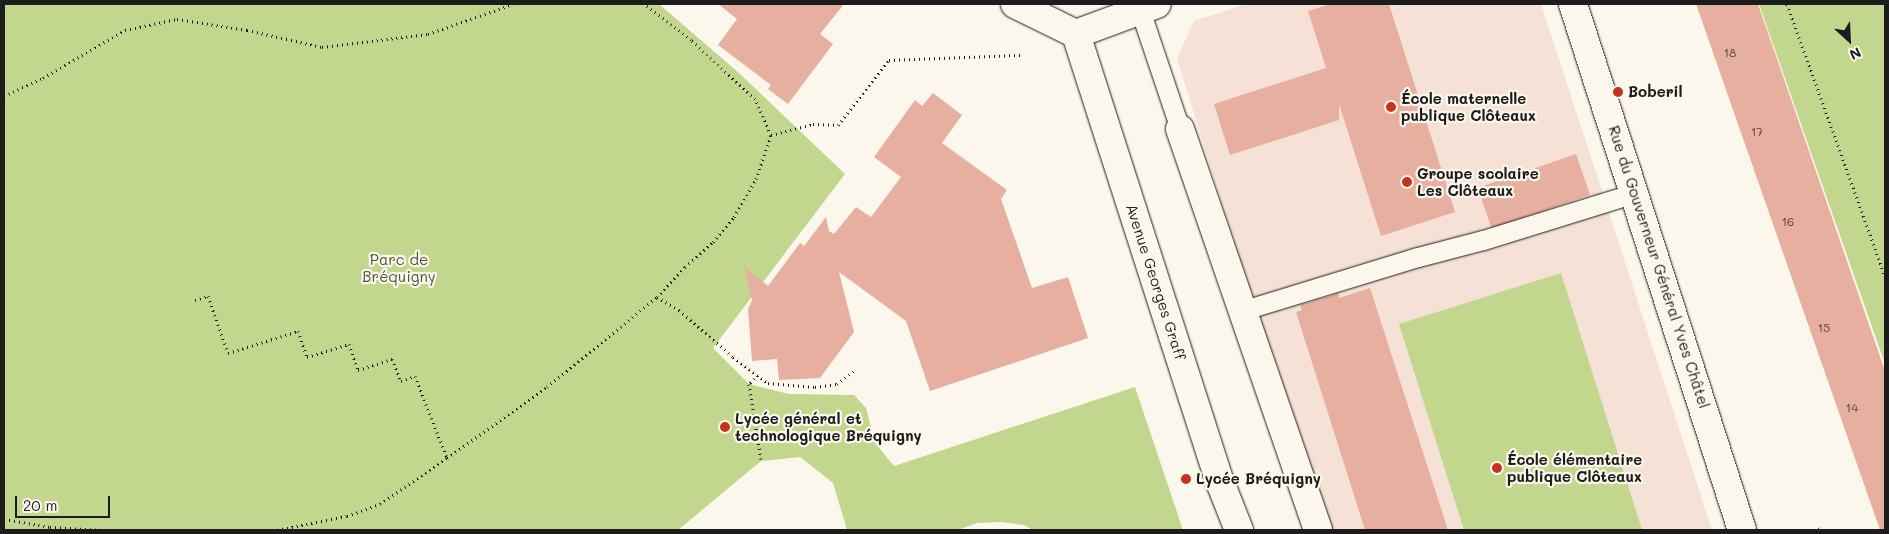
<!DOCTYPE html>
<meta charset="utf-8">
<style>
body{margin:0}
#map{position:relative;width:1889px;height:534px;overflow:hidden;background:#fbf7ec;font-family:Mali,sans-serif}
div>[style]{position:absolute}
.built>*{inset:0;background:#f5e1d5}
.green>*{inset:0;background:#c2d78d}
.building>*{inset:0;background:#e7afa0;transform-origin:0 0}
.path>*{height:3px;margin-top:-1.5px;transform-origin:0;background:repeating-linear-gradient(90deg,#1c1c1c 0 1px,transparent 0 5px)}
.roads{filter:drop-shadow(0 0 1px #1c1c1c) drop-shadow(0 0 1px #1c1c1c)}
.lane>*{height:19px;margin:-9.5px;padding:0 9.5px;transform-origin:9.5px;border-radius:9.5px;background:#fbf7ec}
.street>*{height:28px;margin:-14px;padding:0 14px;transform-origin:14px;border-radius:14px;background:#fbf7ec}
.dots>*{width:14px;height:14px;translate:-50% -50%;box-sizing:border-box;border:2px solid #fbf7ec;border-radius:50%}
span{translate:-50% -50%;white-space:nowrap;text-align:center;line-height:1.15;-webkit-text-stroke:4.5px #fbf7ec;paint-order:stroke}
.number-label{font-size:12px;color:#4f413d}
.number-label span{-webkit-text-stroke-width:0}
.poi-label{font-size:15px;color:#1c1c1c;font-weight:700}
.left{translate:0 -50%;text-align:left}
.park-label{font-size:15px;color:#4e543e}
.street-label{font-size:15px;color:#1c1c1c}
.frame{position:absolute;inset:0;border:5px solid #1c1c1c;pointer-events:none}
.north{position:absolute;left:1824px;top:15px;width:50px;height:50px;-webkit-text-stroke:4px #fbf7ec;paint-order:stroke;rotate:155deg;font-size:14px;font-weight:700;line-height:20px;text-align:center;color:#1c1c1c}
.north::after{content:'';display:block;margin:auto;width:18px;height:22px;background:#1c1c1c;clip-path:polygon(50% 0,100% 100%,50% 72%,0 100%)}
.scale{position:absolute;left:15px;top:496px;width:95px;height:22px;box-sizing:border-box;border:2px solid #1c1c1c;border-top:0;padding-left:6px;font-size:15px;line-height:18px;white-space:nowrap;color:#1c1c1c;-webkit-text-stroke:4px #fbf7ec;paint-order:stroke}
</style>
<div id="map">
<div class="built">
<i style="clip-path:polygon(1247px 4px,1541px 4px,1712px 530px,1333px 530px,1253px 306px,1177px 58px,1194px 21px)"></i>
</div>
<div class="green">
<i style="clip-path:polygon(4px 4px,659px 4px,739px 73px,845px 174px,713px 348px,749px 384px,789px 394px,854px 395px,866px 408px,875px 443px,894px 466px,1135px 387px,1183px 530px,1033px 530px,1024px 525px,1002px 522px,977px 523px,958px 530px,847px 530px,833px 483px,800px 457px,761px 461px,678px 530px,4px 530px)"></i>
<i style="clip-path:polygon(1759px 4px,1885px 4px,1885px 364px)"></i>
<i style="clip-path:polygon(1561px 273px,1642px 530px,1464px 530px,1399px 324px)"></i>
</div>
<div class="building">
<i style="clip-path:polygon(718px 4px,844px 4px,820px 34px,833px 44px,788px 104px,768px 89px,771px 85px,718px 45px,737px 19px)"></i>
<i style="clip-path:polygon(1331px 4px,1389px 4px,1455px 212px,1381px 236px,1339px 104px,1339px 120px,1230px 155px,1214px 104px,1326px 68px,1308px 11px)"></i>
<i style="clip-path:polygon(1696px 4px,1758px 4px,1885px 371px,1885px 530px,1880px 530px)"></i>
<i style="clip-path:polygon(933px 93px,962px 115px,942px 143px,1007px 190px,1001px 199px,1032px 288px,1068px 277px,1088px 338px,930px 391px,906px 321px,839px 272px,854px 332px,820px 378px,779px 380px,777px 359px,752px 361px,748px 309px,752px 300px,744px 266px,768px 286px,800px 243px,804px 246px,826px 217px,829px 231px,834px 234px,856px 207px,871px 217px,901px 177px,874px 157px,915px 100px,922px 106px)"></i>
<i style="left:1576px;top:154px;width:43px;height:104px;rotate:71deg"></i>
<i style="clip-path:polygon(1370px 288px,1448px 530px,1365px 530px,1296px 312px,1302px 310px,1300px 305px,1339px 293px,1339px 298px)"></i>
</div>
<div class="path">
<i style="left:1787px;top:4px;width:289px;rotate:70.2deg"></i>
<i style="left:4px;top:96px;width:43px;rotate:-24.8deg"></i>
<i style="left:43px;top:78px;width:95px;rotate:-30.3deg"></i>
<i style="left:125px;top:30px;width:53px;rotate:-11.9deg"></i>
<i style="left:177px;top:19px;width:71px;rotate:8.9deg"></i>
<i style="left:247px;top:30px;width:77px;rotate:12.8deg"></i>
<i style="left:322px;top:47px;width:107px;rotate:-7deg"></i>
<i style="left:428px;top:34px;width:90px;rotate:-19.4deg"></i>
<i style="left:771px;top:135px;width:43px;rotate:-14.7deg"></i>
<i style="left:813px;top:124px;width:25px;rotate:2deg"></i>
<i style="left:838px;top:125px;width:83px;rotate:-51.9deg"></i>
<i style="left:889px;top:60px;width:133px;rotate:-2.2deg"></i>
<i style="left:657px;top:297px;width:26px;rotate:31deg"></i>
<i style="left:679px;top:310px;width:72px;rotate:41deg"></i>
<i style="left:733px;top:357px;width:44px;rotate:36.6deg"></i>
<i style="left:768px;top:383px;width:47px;rotate:4.9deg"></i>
<i style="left:815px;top:387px;width:22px;rotate:-8deg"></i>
<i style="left:837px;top:384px;width:21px;rotate:-37deg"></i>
<i style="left:195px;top:300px;width:14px;rotate:-17deg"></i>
<i style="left:208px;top:296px;width:60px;rotate:70.7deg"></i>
<i style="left:228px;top:353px;width:73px;rotate:-17.4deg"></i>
<i style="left:298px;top:331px;width:28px;rotate:71deg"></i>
<i style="left:307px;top:357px;width:44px;rotate:-17.2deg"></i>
<i style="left:349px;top:344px;width:28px;rotate:71deg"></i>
<i style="left:358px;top:370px;width:36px;rotate:-18deg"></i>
<i style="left:392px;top:359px;width:24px;rotate:68deg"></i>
<i style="left:401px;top:381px;width:15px;rotate:-20deg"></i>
<i style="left:415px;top:376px;width:88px;rotate:68.7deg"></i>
<i style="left:758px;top:375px;width:13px;rotate:135deg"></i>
<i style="left:749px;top:384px;width:78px;rotate:81.1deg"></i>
<i style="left:4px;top:519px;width:47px;rotate:9.9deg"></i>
<i style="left:50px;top:527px;width:53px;rotate:3.2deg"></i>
<i style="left:1818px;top:528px;width:4px;rotate:27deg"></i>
<i style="left:277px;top:530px;width:71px;rotate:-11.3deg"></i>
<i style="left:347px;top:516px;width:35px;rotate:-20deg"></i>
<i style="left:380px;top:504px;width:81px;rotate:-34.5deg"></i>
<i style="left:447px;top:458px;width:123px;rotate:-35.4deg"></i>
<i style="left:547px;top:387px;width:142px;rotate:-39.3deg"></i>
<i style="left:657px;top:297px;width:41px;rotate:-47deg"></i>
<i style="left:685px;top:267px;width:38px;rotate:-42deg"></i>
<i style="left:713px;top:242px;width:33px;rotate:-50deg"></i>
<i style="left:734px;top:217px;width:44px;rotate:-59.9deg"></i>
<i style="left:756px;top:179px;width:46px;rotate:-71.2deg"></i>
<i style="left:771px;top:135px;width:39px;rotate:-114deg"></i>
<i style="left:755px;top:99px;width:87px;rotate:-137.3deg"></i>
<i style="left:691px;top:40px;width:59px;rotate:-142.5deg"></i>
<i style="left:1883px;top:530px;width:2px;rotate:-27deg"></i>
</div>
<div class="roads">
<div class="lane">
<i style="left:1140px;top:10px;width:126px;rotate:71.4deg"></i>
<i style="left:1241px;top:311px;width:185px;rotate:-17deg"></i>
<i style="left:1418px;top:257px;width:67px;rotate:-14.7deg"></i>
<i style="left:1483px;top:240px;width:159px;rotate:-17.2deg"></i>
</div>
<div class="street">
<i style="left:1015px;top:4px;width:68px;rotate:26.2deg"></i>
<i style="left:1573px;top:4px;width:552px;rotate:72.19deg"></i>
<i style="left:1076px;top:34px;width:471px;rotate:72.2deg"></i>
<i style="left:1220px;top:482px;width:52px;rotate:68.4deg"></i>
<i style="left:1076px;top:34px;width:86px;rotate:-20.3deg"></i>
<i style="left:1180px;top:129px;width:424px;rotate:71deg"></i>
</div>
</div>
<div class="dots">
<i style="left:1618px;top:92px;background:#c8321e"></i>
<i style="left:1391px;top:107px;background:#c8321e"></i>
<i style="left:1407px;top:182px;background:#c8321e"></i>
<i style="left:725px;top:427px;background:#c8321e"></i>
<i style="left:1497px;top:468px;background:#c8321e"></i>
<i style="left:1186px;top:479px;background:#c8321e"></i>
</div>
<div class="number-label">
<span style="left:1730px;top:53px">18</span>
<span style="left:1757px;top:132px">17</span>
<span style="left:1788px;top:222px">16</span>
<span style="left:1824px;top:328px">15</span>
<span style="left:1852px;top:408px">14</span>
</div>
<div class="poi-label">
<span class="left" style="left:1628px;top:92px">Boberil</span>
<span class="left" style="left:1401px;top:107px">École maternelle<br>publique Clôteaux</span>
<span class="left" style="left:1417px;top:182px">Groupe scolaire<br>Les Clôteaux</span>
<span class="left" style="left:735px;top:427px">Lycée général et<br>technologique Bréquigny</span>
<span class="left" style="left:1507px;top:468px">École élémentaire<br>publique Clôteaux</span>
<span class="left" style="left:1196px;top:479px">Lycée Bréquigny</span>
</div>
<div class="park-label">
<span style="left:399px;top:268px">Parc de<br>Bréquigny</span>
</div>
<div class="street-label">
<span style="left:1659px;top:267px;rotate:72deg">Rue du Gouverneur Général Yves Châtel</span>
<span style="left:1156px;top:282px;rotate:72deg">Avenue Georges Graff</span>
</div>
<div class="frame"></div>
<div class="north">N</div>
<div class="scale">20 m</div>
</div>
